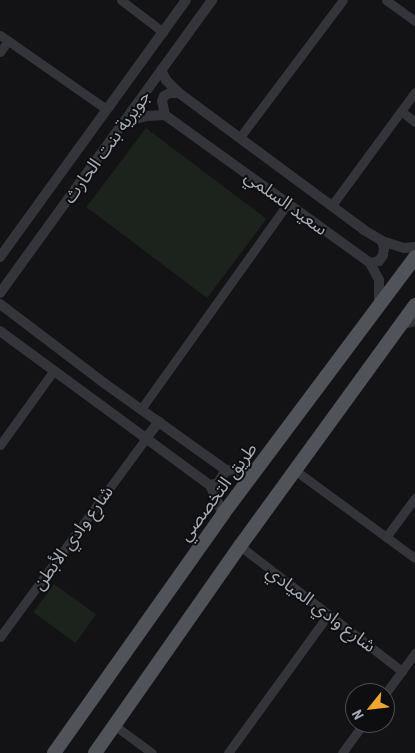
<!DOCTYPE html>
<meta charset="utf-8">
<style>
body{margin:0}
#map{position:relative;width:415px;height:753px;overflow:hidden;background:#131315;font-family:"Roboto Condensed","Noto Sans Arabic",sans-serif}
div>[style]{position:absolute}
.green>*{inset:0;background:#1b231c;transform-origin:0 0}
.minor>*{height:9px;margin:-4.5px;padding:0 4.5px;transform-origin:4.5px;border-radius:4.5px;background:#34353a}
.tertiary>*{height:10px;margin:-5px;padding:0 5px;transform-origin:5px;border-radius:5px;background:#34353a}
.primary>*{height:14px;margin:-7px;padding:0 7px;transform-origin:7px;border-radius:7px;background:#505359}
span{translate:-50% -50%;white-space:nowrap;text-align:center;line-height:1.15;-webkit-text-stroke:4px #0e0e10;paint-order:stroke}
.street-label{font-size:18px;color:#a5abb5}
.north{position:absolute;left:345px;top:683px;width:50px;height:50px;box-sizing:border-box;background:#0e0e10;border:1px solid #4a4d52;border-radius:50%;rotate:241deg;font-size:14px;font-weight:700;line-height:20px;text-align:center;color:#a5abb5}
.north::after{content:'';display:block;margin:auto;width:18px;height:22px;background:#f0a630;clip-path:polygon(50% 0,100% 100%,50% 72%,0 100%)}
</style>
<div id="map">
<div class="green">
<i style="left:146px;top:128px;width:151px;height:99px;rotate:37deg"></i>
<i style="left:54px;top:584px;width:52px;height:35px;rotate:36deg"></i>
</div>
<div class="minor">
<i style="left:121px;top:0;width:53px;rotate:37.3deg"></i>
<i style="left:386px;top:0;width:36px;rotate:36deg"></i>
<i style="left:0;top:35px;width:129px;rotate:34.9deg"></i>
<i style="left:0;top:52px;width:14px;rotate:-54deg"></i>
<i style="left:401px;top:111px;width:18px;rotate:38deg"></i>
<i style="left:240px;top:137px;width:171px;rotate:-53.1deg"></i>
<i style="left:332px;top:205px;width:140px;rotate:-53.7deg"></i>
<i style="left:141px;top:409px;width:252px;rotate:-54.5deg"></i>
<i style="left:0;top:445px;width:92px;rotate:-54.2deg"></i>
<i style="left:296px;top:471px;width:147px;rotate:36.2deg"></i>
<i style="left:386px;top:537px;width:49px;rotate:-53.4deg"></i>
<i style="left:240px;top:546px;width:205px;rotate:37.7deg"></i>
<i style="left:0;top:637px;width:247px;rotate:-53.7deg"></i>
<i style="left:385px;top:694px;width:51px;rotate:-53.8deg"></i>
<i style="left:114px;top:725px;width:47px;rotate:36.4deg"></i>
<i style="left:228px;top:753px;width:170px;rotate:-54.1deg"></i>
<i style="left:342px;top:753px;width:37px;rotate:-54deg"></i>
</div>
<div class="tertiary">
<i style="left:161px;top:70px;width:11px;rotate:63deg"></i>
<i style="left:166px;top:80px;width:18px;rotate:45deg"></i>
<i style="left:179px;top:93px;width:230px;rotate:36.5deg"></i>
<i style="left:364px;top:230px;width:21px;rotate:31deg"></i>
<i style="left:382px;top:241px;width:23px;rotate:18deg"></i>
<i style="left:404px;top:248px;width:11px;rotate:-5deg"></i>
<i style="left:165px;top:115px;width:14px;rotate:-102deg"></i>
<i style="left:162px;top:101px;width:5px;rotate:-68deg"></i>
<i style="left:164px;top:96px;width:7px;rotate:-27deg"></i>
<i style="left:170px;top:93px;width:9px"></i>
<i style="left:127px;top:121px;width:21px;rotate:-14deg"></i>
<i style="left:147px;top:116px;width:18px;rotate:-3deg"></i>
<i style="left:165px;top:115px;width:253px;rotate:35.8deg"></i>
<i style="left:370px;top:263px;width:19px;rotate:62deg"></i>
<i style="left:379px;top:280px;width:26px;rotate:90deg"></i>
<i style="left:0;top:257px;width:317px;rotate:-54.1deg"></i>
<i style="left:370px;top:263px;width:9px;rotate:-13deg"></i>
<i style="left:379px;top:261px;width:7px;rotate:-56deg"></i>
<i style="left:383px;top:255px;width:7px;rotate:-82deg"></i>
<i style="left:384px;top:248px;width:7px;rotate:-106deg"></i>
<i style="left:0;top:293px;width:362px;rotate:-54.1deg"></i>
<i style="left:0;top:304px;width:131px;rotate:37.2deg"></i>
<i style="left:104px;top:383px;width:150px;rotate:35.5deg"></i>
<i style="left:226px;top:470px;width:29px;rotate:6deg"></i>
<i style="left:400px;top:325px;width:16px;rotate:-15deg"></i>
<i style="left:0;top:331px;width:260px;rotate:36.3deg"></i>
<i style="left:210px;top:485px;width:32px;rotate:66deg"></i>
<i style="left:146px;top:438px;width:21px;rotate:-51deg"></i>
<i style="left:210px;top:485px;width:8px;rotate:-14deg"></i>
<i style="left:218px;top:483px;width:15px;rotate:-58deg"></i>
</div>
<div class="primary">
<i style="left:54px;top:753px;width:293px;rotate:-54.7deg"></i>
<i style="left:223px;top:514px;width:321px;rotate:-53.2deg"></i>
<i style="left:95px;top:753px;width:253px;rotate:-55deg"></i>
<i style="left:240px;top:546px;width:298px;rotate:-54deg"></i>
</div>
<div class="street-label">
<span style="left:107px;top:147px;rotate:-54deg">جويرية بنت الحارث</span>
<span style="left:286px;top:203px;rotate:36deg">سعيد السلمي</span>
<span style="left:218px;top:492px;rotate:-53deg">طريق التخصصي</span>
<span style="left:73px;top:538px;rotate:-54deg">شارع وادي الأبطن</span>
<span style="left:321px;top:609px;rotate:37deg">شارع وادي الميادي</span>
</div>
<div class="north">N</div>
</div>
